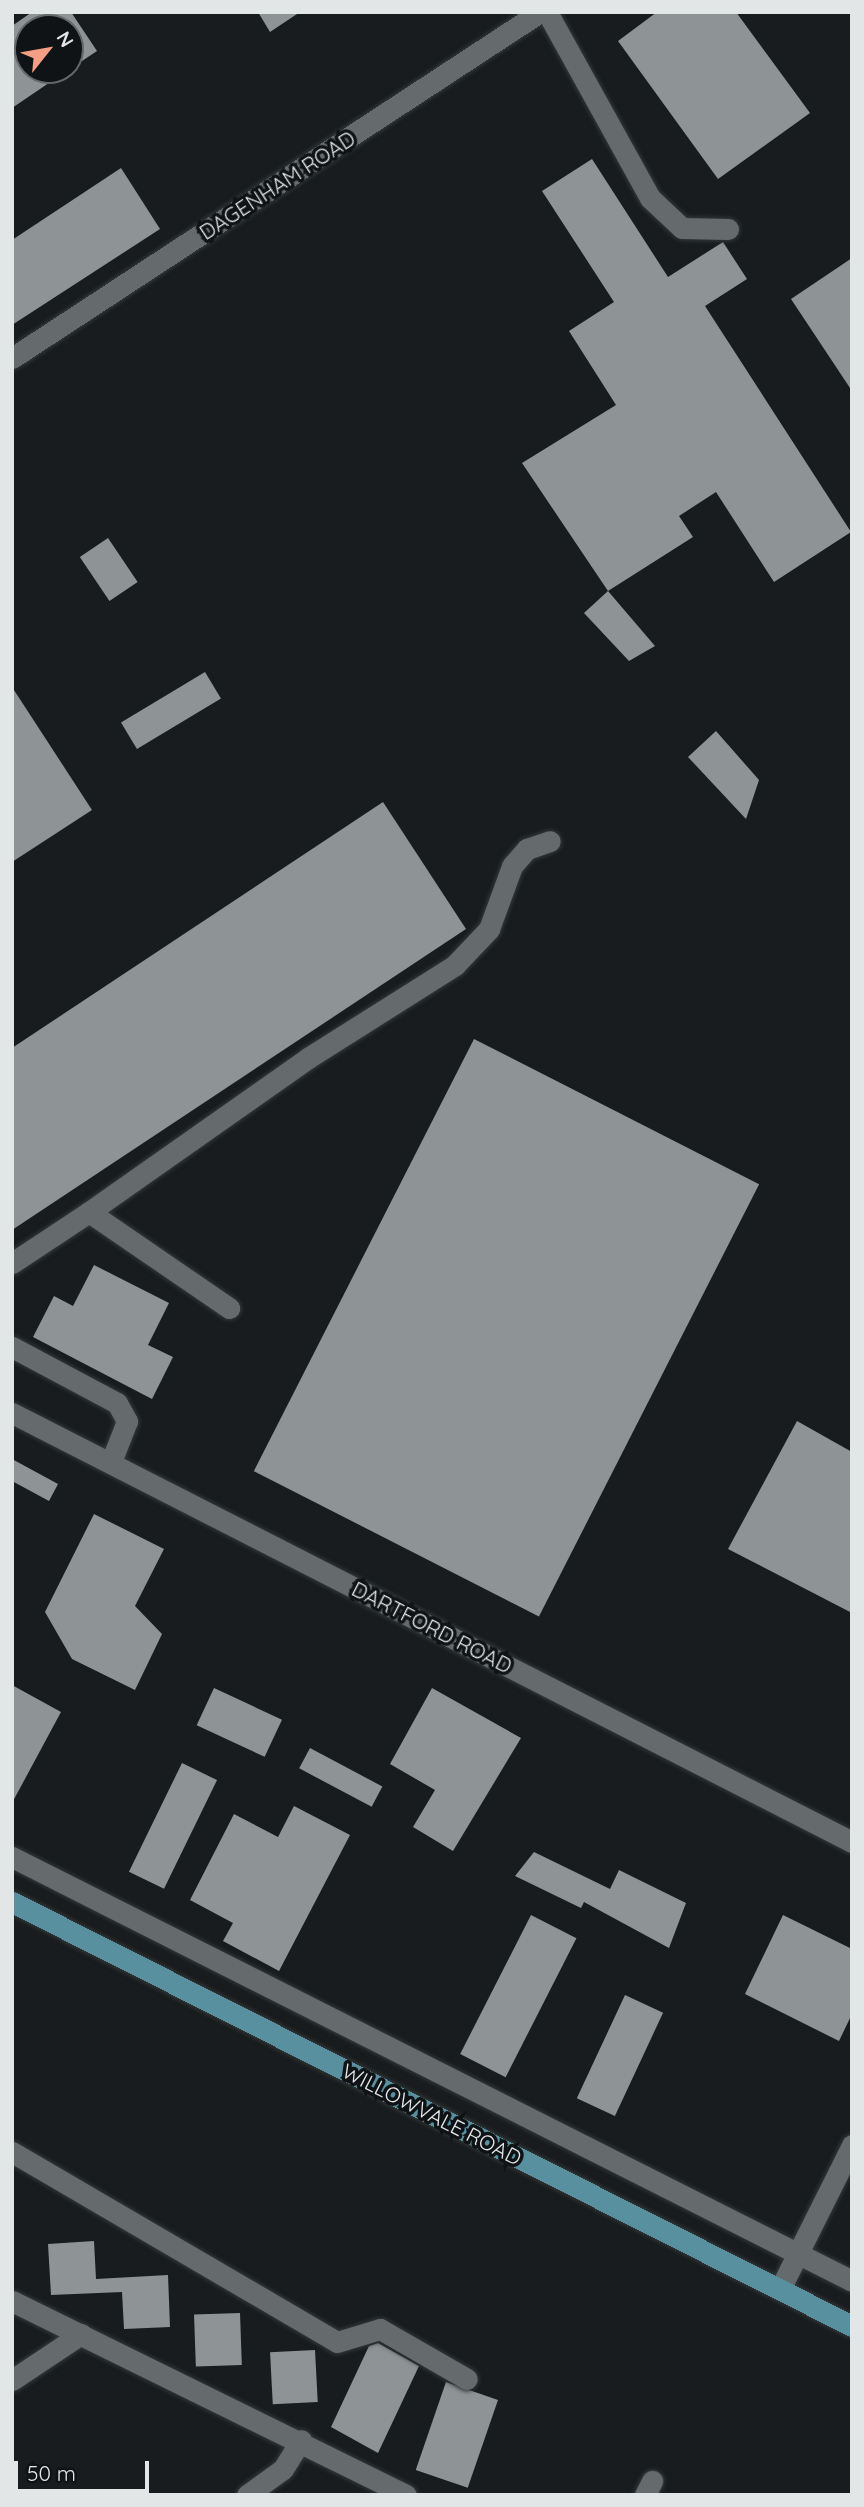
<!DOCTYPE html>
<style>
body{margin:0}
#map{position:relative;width:864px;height:2507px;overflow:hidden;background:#181c1e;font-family:Quicksand,sans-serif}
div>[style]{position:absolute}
.building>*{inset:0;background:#8e9495;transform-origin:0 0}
.roads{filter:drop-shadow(0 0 2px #353839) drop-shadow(0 0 2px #353839)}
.minor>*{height:21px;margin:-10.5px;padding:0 10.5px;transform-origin:10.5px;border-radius:10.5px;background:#656b6c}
.major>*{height:21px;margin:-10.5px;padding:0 10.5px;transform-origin:10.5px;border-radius:10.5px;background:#58909f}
span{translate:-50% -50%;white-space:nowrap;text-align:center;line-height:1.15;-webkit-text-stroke:7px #0f1315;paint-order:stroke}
.street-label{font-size:21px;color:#e3e6e7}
.frame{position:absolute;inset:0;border:14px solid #e3e6e7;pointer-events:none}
.north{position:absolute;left:14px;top:14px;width:70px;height:70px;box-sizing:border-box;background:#0f1315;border:2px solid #646769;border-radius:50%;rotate:59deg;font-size:19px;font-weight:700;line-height:28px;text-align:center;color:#e3e6e7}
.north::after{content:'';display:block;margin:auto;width:24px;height:32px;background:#f39f85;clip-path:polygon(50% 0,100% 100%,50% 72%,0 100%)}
.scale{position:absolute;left:14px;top:2461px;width:135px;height:32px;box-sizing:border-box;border:4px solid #e3e6e7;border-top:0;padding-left:9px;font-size:21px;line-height:24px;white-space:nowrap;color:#e3e6e7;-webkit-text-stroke:5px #0f1315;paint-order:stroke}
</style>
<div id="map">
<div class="building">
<i style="clip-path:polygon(32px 12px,71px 12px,97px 51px,70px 69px,70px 28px,28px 28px,28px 70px,68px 70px,12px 108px,12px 26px)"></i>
<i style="clip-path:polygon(258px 12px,300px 12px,270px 32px)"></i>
<i style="clip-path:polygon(657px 12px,736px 12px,810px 113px,718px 179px,618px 41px)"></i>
<i style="clip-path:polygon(592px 159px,668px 277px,723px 242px,747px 279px,705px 306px,851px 532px,774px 582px,716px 492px,679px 516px,693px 537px,608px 591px,522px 463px,616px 405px,569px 331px,614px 302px,542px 191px)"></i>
<i style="clip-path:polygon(121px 168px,160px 229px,12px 325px,12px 240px)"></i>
<i style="clip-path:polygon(852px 258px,852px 391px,791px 299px)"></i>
<i style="left:108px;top:538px;width:53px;height:34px;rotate:56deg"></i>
<i style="clip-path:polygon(608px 591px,655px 646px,629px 661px,584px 613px)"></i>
<i style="left:205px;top:672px;width:31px;height:98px;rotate:59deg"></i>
<i style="clip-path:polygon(12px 687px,92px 810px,12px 862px)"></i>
<i style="clip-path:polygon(716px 731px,759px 780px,746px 819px,688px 757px)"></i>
<i style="clip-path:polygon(383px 802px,466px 929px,12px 1230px,12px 1048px)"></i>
<i style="left:474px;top:1039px;width:320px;height:485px;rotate:27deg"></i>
<i style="clip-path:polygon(94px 1265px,169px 1303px,148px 1345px,173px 1357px,152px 1399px,33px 1337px,54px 1296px,73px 1306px)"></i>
<i style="clip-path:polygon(797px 1421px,852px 1452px,852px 1613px,728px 1549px)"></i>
<i style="clip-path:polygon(12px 1459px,58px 1484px,49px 1501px,12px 1481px)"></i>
<i style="clip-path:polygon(94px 1514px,164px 1549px,135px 1606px,162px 1634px,135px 1690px,72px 1659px,45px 1612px)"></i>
<i style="clip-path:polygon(12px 1685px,61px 1712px,12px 1803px)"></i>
<i style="left:214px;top:1688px;width:75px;height:41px;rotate:25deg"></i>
<i style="clip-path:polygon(432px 1688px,521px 1738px,453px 1851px,413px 1827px,435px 1790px,390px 1764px)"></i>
<i style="left:310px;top:1748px;width:82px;height:23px;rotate:28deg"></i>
<i style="left:182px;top:1763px;width:39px;height:121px;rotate:26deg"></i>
<i style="clip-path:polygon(294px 1806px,350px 1835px,279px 1971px,223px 1941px,233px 1923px,190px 1900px,234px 1814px,278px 1837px)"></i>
<i style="clip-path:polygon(534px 1852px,610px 1889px,619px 1870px,686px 1903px,669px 1948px,584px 1902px,581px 1908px,515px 1876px)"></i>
<i style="left:531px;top:1915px;width:51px;height:156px;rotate:27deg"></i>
<i style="clip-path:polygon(783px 1915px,852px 1949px,852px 2014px,839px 2041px,745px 1994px)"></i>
<i style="left:625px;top:1995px;width:42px;height:114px;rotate:25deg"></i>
<i style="clip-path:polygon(94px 2241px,96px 2279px,168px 2275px,170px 2327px,124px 2329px,122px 2292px,51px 2295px,48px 2244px)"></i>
<i style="left:240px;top:2313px;width:52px;height:46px;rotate:88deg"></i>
<i style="clip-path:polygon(378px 2343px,419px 2366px,378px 2453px,331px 2427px,369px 2346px)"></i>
<i style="left:315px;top:2350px;width:52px;height:45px;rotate:87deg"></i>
<i style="left:446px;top:2382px;width:55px;height:93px;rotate:19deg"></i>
</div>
<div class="roads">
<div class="minor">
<i style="left:547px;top:12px;width:213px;rotate:61deg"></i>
<i style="left:650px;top:198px;width:44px;rotate:43.2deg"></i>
<i style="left:682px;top:228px;width:46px;rotate:1.2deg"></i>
<i style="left:12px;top:358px;width:631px;rotate:-33.24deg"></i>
<i style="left:89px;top:1212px;width:268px;rotate:-35.1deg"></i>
<i style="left:308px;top:1058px;width:174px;rotate:-32.3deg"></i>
<i style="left:455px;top:965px;width:50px;rotate:-46.6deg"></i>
<i style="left:489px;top:929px;width:67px;rotate:-69.9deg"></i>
<i style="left:512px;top:866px;width:23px;rotate:-49deg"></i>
<i style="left:527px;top:849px;width:24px;rotate:-19deg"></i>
<i style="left:12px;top:1263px;width:92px;rotate:-33.5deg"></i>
<i style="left:89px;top:1212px;width:170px;rotate:34.4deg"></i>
<i style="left:12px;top:1347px;width:119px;rotate:28.1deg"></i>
<i style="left:117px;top:1403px;width:21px;rotate:61deg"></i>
<i style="left:127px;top:1421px;width:44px;rotate:111.3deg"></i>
<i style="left:12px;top:1413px;width:943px;rotate:27.05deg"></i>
<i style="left:12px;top:1857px;width:941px;rotate:26.78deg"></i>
<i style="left:12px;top:2152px;width:376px;rotate:30.3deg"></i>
<i style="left:337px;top:2342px;width:45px;rotate:-16.8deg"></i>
<i style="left:380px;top:2329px;width:100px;rotate:29.9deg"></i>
<i style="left:780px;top:2289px;width:161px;rotate:-63.4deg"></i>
<i style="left:12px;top:2301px;width:439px;rotate:26.2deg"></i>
<i style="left:12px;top:2380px;width:83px;rotate:-33.7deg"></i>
<i style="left:247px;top:2495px;width:44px;rotate:-35.8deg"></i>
<i style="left:283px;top:2469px;width:34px;rotate:-58deg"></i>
<i style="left:645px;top:2495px;width:16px;rotate:-63deg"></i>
</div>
<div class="major">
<i style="left:12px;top:1902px;width:941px;rotate:26.78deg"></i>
</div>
</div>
<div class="street-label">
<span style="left:277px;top:185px;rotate:-33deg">DAGENHAM ROAD</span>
<span style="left:432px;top:1627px;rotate:27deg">DARTFORD ROAD</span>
<span style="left:432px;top:2114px;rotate:27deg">WILLOWVALE ROAD</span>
</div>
<div class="frame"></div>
<div class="north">N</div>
<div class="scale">50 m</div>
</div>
